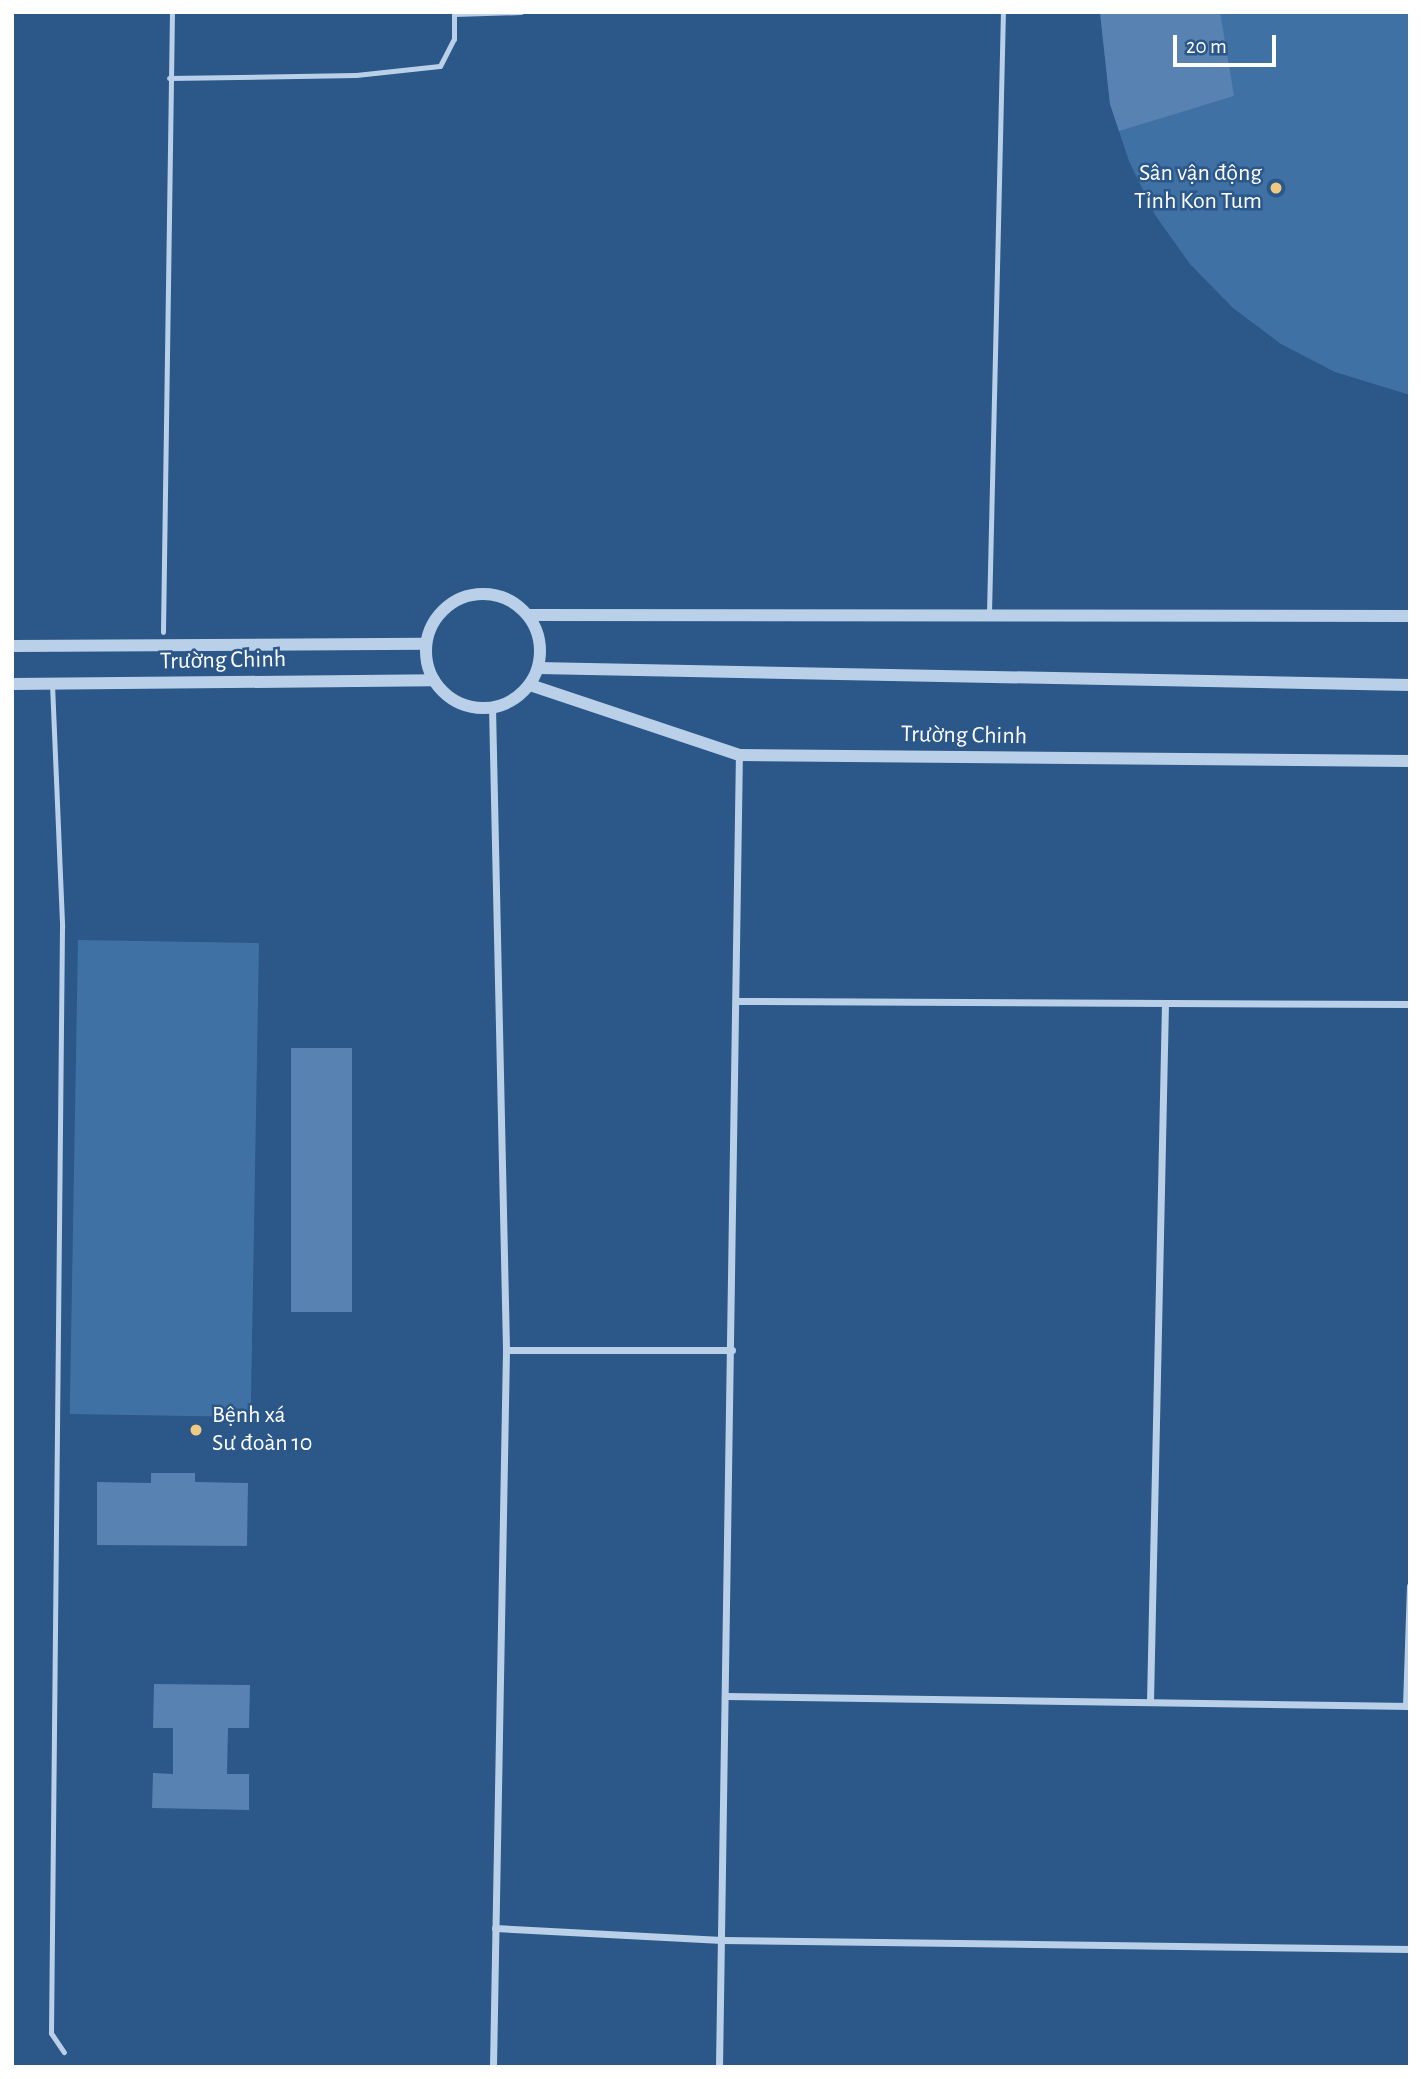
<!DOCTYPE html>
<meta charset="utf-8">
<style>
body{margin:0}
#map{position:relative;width:1422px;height:2079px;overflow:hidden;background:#2b5789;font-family:"Alegreya Sans",sans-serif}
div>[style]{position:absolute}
.green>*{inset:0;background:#4071a5;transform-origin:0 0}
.building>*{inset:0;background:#5782b2;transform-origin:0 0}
.service>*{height:5px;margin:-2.5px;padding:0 2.5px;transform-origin:2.5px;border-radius:2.5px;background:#b9d0e8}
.minor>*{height:7px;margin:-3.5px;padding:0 3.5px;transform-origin:3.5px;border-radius:3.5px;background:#b9d0e8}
.tertiary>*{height:12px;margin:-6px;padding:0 6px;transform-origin:6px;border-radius:6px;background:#b9d0e8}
.tertiary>.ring{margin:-6px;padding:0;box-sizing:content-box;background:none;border:12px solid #b9d0e8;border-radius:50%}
.dots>*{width:19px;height:19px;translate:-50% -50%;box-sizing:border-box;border:4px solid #2b5789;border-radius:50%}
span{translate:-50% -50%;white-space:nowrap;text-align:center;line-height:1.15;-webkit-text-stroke:5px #2b5789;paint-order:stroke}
.poi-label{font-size:24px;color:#fff}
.right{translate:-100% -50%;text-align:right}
.left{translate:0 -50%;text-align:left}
.street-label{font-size:24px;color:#fff}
.frame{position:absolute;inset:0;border:14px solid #fff;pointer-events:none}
.scale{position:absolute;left:1173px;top:35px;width:103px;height:32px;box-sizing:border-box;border:4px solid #fff;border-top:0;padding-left:9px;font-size:21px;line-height:24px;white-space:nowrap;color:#fff;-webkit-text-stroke:5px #2b5789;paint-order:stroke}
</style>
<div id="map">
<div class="green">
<i style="clip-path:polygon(1100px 12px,1410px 12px,1410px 395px,1335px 372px,1281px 344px,1233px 308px,1190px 264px,1155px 215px,1129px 161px,1110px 104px)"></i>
<i style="left:78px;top:940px;width:181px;height:474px;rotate:1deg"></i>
</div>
<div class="building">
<i style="clip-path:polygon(1100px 12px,1220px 12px,1234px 96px,1119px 131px,1110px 104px)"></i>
<i style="left:291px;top:1048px;width:61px;height:264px"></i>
<i style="clip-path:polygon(151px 1473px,195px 1473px,195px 1482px,248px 1483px,247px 1546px,97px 1545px,97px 1482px,151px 1483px)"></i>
<i style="clip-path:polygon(154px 1684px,250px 1685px,249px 1728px,228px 1728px,227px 1774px,249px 1774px,249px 1810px,152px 1808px,153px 1773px,173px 1774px,173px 1728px,153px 1728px)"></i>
</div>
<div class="service">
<i style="left:454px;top:14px;width:67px;rotate:-1.7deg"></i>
<i style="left:169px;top:78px;width:187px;rotate:-0.9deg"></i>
<i style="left:356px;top:75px;width:84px;rotate:-6.1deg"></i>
<i style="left:440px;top:66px;width:30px;rotate:-63deg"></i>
<i style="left:454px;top:39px;width:27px;rotate:-90deg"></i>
<i style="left:989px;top:613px;width:601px;rotate:-88.67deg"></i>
<i style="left:163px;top:632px;width:620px;rotate:-89.17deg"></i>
<i style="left:52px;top:684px;width:243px;rotate:87.6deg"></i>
<i style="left:62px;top:927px;width:1106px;rotate:90.57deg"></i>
<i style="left:51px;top:2033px;width:23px;rotate:56deg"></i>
</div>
<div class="minor">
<i style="left:492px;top:707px;width:643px;rotate:88.75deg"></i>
<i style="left:506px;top:1350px;width:717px;rotate:91.04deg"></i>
<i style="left:739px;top:1001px;width:671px;rotate:0.26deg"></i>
<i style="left:506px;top:1350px;width:226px"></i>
<i style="left:726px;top:1696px;width:684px;rotate:0.84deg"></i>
<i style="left:1150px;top:1702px;width:699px;rotate:-88.77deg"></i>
<i style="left:1406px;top:1706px;width:120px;rotate:-88.1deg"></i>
<i style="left:495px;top:1928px;width:227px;rotate:3deg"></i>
<i style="left:722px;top:1940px;width:688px;rotate:0.75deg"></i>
<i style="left:719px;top:2067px;width:1312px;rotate:-89.13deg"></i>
</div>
<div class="tertiary">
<i class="ring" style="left:426px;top:594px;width:102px;height:102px"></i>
<i style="left:528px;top:615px;width:882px;rotate:0.06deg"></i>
<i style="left:12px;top:646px;width:414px;rotate:-0.3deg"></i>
<i style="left:538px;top:668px;width:872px;rotate:1.12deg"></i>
<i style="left:12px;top:684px;width:422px;rotate:-0.5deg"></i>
<i style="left:530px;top:685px;width:220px;rotate:18.5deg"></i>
<i style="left:739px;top:755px;width:671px;rotate:0.51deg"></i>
</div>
<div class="dots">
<i style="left:1276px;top:188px;background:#eecb81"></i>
<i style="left:196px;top:1430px;background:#eecb81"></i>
</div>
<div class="poi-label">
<span class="right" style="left:1262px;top:188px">Sân vận động<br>Tỉnh Kon Tum</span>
<span class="left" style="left:212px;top:1430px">Bệnh xá<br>Sư đoàn 10</span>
</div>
<div class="street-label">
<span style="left:223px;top:661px;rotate:-1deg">Trường Chinh</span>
<span style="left:964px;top:736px;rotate:1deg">Trường Chinh</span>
</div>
<div class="frame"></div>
<div class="scale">20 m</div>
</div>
